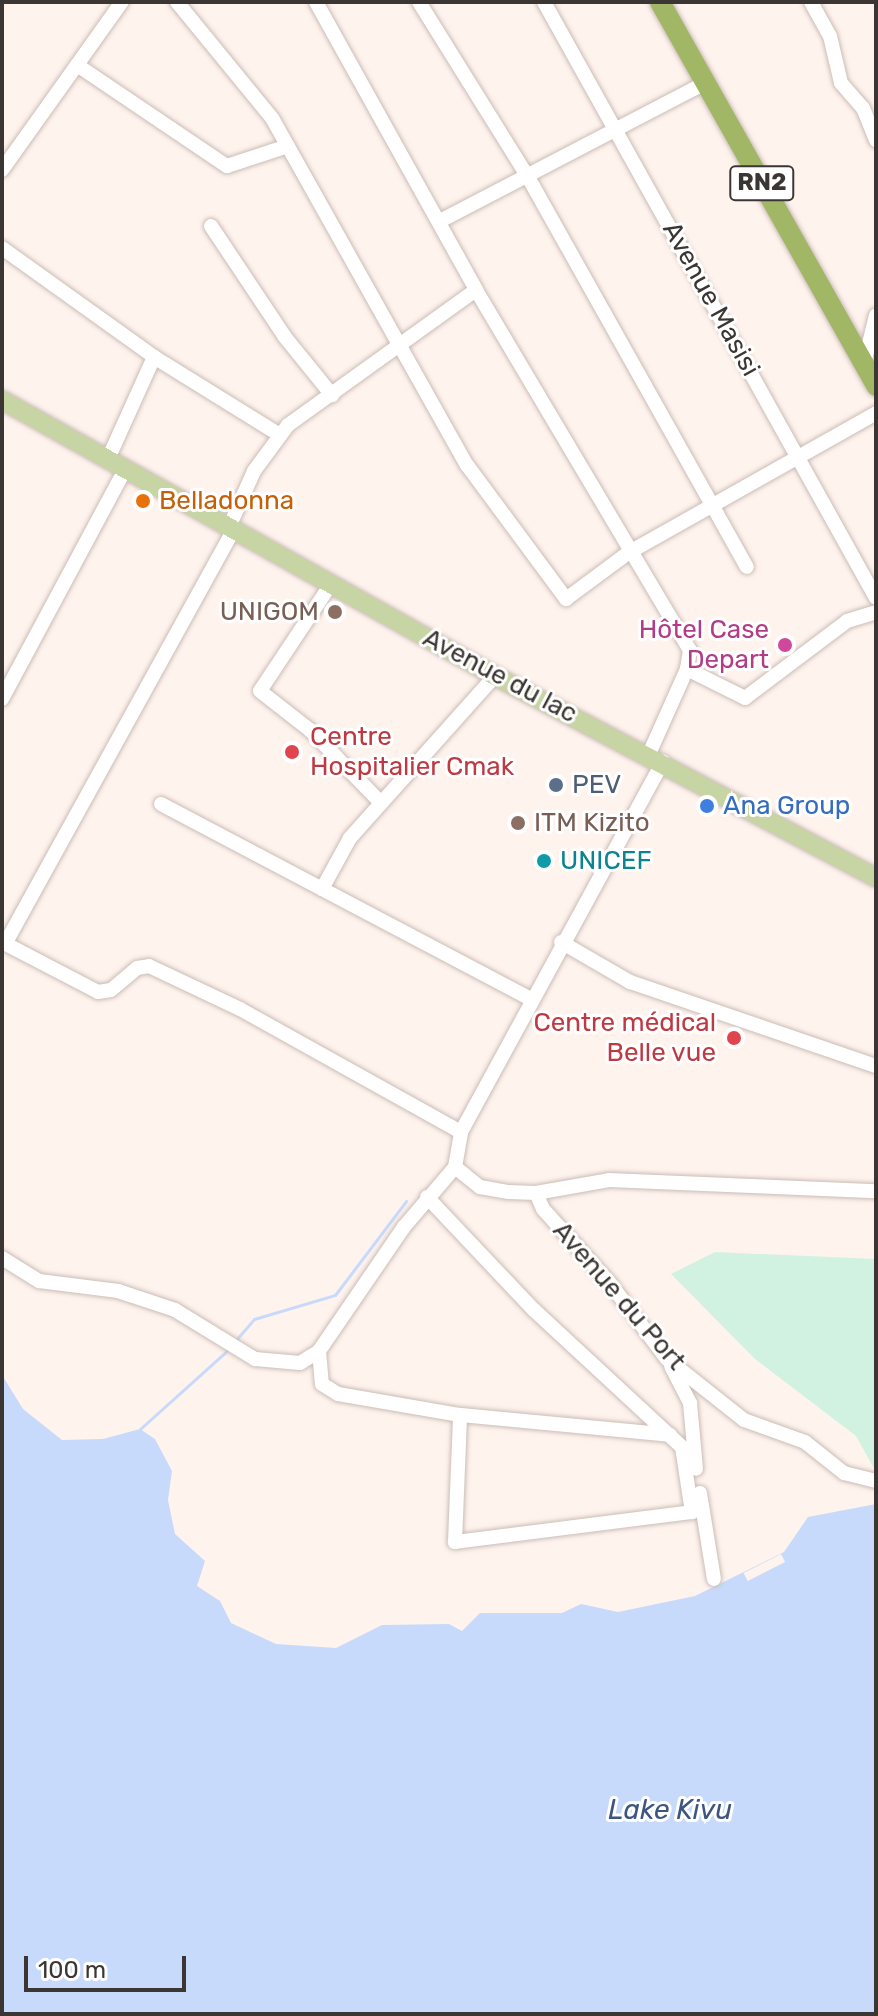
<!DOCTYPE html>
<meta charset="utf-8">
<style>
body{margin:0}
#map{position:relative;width:878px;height:2016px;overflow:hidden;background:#fff3ee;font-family:Rubik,sans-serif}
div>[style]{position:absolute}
.green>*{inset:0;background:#d1f1e1}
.water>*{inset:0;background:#c7dafb}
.pier>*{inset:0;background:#fff3ee;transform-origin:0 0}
.stream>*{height:3px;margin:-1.5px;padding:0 1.5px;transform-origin:1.5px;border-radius:1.5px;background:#c7dafb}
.roads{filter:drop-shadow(0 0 2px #cabdb6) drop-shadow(0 0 2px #cabdb6)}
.minor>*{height:14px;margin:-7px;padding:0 7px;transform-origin:7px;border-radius:7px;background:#fff}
.major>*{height:18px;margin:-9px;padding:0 9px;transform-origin:9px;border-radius:9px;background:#c7d4a3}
.highway>*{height:20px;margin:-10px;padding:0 10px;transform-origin:10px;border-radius:10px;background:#a1b766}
.dots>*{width:22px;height:22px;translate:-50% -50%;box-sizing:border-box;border:4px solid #fff;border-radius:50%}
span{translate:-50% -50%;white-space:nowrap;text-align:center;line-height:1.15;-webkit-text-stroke:6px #fff;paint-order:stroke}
.shield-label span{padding:2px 6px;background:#fff;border:2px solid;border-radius:6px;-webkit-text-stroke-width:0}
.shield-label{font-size:24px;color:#3b3633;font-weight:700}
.street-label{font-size:26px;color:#3b3633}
.food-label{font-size:26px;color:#c56008}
.left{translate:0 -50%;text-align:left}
.education-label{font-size:26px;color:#785e54}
.right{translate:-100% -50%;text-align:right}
.hotel-label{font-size:26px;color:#b23c85}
.health-label{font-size:26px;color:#be3a42}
.service-label{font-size:26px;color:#4e5e75}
.shop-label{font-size:26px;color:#366cbe}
.culture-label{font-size:26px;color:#0d838f}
.water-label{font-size:28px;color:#3c5582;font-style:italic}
.frame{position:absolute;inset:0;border:4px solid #3b3633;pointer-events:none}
.scale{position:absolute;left:24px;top:1956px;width:162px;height:36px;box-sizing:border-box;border:4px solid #3b3633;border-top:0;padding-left:10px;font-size:24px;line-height:28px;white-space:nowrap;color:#3b3633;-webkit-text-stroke:6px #fff;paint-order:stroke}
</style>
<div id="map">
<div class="green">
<i style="clip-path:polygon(715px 1252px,876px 1259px,876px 1472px,856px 1436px,755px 1359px,671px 1274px)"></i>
</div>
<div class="water">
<i style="clip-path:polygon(2px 1375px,23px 1409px,62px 1440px,103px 1439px,140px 1429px,155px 1439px,172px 1471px,168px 1500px,175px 1534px,205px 1561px,197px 1586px,220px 1601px,231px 1623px,276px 1644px,336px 1648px,382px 1625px,449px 1624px,462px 1631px,480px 1613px,562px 1613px,581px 1604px,618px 1612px,695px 1596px,784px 1552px,808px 1517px,876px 1504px,876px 2014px,2px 2014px)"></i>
</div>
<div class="pier">
<i style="left:781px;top:1554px;width:9px;height:42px;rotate:63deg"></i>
</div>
<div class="stream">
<i style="left:235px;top:1341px;width:29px;rotate:-49deg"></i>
<i style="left:254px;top:1319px;width:84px;rotate:-16.5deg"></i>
<i style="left:335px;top:1295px;width:118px;rotate:-52.9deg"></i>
<i style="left:140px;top:1429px;width:121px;rotate:-42deg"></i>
</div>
<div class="roads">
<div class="minor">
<i style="left:177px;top:2px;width:150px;rotate:50.7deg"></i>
<i style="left:272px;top:118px;width:398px;rotate:60.7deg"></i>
<i style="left:467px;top:465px;width:167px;rotate:53.5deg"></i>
<i style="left:566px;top:599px;width:77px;rotate:-36.6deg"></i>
<i style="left:628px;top:553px;width:285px;rotate:-29.4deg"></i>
<i style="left:316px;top:2px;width:329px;rotate:60.9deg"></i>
<i style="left:476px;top:290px;width:419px;rotate:59.3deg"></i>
<i style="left:690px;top:650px;width:19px;rotate:99deg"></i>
<i style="left:687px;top:669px;width:93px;rotate:114.1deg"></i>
<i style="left:419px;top:2px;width:206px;rotate:58.1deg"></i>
<i style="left:528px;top:177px;width:447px;rotate:60.7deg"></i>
<i style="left:544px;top:2px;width:682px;rotate:60.88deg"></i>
<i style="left:811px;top:2px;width:39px;rotate:61deg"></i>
<i style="left:830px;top:36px;width:48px;rotate:76.8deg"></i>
<i style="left:841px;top:83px;width:33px;rotate:49deg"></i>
<i style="left:863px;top:108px;width:35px;rotate:68deg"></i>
<i style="left:77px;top:65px;width:181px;rotate:34deg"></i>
<i style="left:227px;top:166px;width:64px;rotate:-18.2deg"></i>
<i style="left:2px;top:170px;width:206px;rotate:-54.5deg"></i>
<i style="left:440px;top:221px;width:299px;rotate:-27.5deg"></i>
<i style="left:211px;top:226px;width:133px;rotate:56.3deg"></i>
<i style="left:285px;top:337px;width:75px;rotate:51deg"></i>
<i style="left:2px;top:248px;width:187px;rotate:35.6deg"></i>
<i style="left:154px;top:357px;width:148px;rotate:31.8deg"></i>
<i style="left:864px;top:364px;width:50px;rotate:-76.2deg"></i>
<i style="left:108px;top:459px;width:112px;rotate:-65.7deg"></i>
<i style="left:230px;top:525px;width:59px;rotate:-66deg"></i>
<i style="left:254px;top:471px;width:57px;rotate:-53.5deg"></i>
<i style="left:288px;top:425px;width:231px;rotate:-35.7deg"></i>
<i style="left:331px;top:584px;width:128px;rotate:123.6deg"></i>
<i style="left:260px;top:691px;width:65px;rotate:38.1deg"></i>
<i style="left:311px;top:731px;width:100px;rotate:45.8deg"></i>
<i style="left:687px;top:669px;width:65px;rotate:26.6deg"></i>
<i style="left:745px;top:698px;width:128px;rotate:-37deg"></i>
<i style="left:847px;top:621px;width:30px;rotate:-17deg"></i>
<i style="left:2px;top:699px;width:262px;rotate:-61.8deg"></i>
<i style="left:161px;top:804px;width:418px;rotate:27.8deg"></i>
<i style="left:322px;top:889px;width:58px;rotate:-61.2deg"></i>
<i style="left:350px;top:838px;width:217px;rotate:-48.2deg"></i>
<i style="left:2px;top:942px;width:108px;rotate:27.5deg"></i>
<i style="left:98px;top:992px;width:13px;rotate:-9deg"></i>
<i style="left:111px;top:990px;width:34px;rotate:-40deg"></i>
<i style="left:137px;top:968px;width:12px;rotate:-9deg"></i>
<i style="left:149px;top:966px;width:101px;rotate:25.3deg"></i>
<i style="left:240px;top:1009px;width:253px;rotate:29.1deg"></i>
<i style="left:561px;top:942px;width:80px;rotate:30.1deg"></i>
<i style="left:630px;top:982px;width:260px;rotate:18.9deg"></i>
<i style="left:5px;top:944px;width:475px;rotate:-61.1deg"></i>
<i style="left:455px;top:1167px;width:36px;rotate:-80deg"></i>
<i style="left:461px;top:1132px;width:422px;rotate:-61.4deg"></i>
<i style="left:455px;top:1167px;width:32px;rotate:39deg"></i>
<i style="left:480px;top:1187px;width:29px;rotate:10deg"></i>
<i style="left:509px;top:1192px;width:27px;rotate:2deg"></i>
<i style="left:536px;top:1193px;width:74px;rotate:-10.1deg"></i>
<i style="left:609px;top:1180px;width:267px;rotate:2.4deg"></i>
<i style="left:536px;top:1193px;width:17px;rotate:66deg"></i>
<i style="left:543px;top:1209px;width:98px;rotate:47.9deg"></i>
<i style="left:609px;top:1282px;width:96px;rotate:53deg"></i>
<i style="left:667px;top:1359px;width:98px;rotate:38.4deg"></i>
<i style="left:744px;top:1420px;width:65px;rotate:19.8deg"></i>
<i style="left:805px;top:1442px;width:50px;rotate:38.5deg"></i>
<i style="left:844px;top:1473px;width:33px;rotate:14deg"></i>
<i style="left:427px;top:1197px;width:156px;rotate:46.6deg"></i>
<i style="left:534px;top:1310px;width:202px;rotate:42.8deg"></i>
<i style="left:682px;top:1447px;width:66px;rotate:81.3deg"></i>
<i style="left:692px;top:1512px;width:239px;rotate:172.8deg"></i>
<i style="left:455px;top:1542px;width:127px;rotate:-87.7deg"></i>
<i style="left:2px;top:1258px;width:44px;rotate:31.9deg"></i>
<i style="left:39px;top:1281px;width:80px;rotate:7.2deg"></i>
<i style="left:118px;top:1291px;width:60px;rotate:18.4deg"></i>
<i style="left:175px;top:1310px;width:94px;rotate:31.5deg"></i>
<i style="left:255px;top:1359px;width:45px;rotate:5.1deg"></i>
<i style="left:300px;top:1363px;width:22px;rotate:-32deg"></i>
<i style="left:319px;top:1351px;width:150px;rotate:-55.6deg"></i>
<i style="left:404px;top:1227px;width:79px;rotate:-49.6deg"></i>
<i style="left:319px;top:1351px;width:33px;rotate:85deg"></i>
<i style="left:322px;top:1384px;width:19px;rotate:32deg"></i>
<i style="left:338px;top:1394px;width:124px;rotate:9.8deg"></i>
<i style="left:460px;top:1415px;width:211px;rotate:5.4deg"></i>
<i style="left:671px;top:1366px;width:42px;rotate:62.8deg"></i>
<i style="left:690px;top:1403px;width:66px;rotate:84.8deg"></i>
<i style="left:700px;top:1493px;width:87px;rotate:80.8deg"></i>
</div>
<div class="major">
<i style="left:2px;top:400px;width:565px;rotate:29.24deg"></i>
<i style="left:495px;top:676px;width:431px;rotate:27.9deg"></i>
</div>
<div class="highway">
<i style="left:660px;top:2px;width:441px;rotate:60.6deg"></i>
</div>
</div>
<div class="dots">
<i style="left:143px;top:501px;background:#e8710a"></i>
<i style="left:335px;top:612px;background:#8d6e63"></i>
<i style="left:785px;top:645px;background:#d1479c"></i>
<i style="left:292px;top:752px;background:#e0444e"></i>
<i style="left:556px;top:785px;background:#5c6f8a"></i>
<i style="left:707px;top:806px;background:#3f7fe0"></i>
<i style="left:518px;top:823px;background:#8d6e63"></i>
<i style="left:544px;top:861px;background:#0f9aa8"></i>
<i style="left:734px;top:1038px;background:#e0444e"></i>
</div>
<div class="shield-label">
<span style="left:762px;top:183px">RN2</span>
</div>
<div class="street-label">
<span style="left:711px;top:299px;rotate:61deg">Avenue Masisi</span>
<span style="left:500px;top:676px;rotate:28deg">Avenue du lac</span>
<span style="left:619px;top:1296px;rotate:49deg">Avenue du Port</span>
</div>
<div class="food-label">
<span class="left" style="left:159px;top:501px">Belladonna</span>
</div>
<div class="education-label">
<span class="right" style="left:319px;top:612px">UNIGOM</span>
<span class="left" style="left:534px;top:823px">ITM Kizito</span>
</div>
<div class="hotel-label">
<span class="right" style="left:769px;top:645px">Hôtel Case<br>Depart</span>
</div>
<div class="health-label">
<span class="left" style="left:310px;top:752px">Centre<br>Hospitalier Cmak</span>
<span class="right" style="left:716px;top:1038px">Centre médical<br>Belle vue</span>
</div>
<div class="service-label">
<span class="left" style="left:572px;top:785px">PEV</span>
</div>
<div class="shop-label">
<span class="left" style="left:723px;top:806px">Ana Group</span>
</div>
<div class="culture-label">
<span class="left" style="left:560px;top:861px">UNICEF</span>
</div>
<div class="water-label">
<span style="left:670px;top:1810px">Lake Kivu</span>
</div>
<div class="frame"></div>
<div class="scale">100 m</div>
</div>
